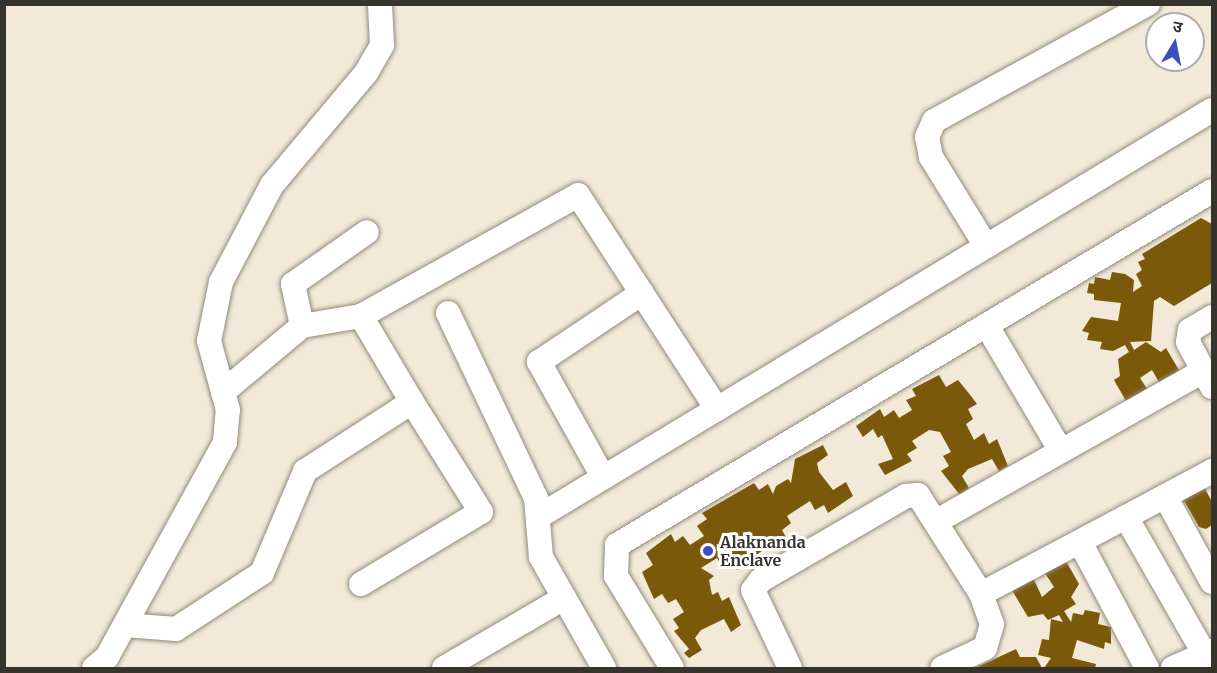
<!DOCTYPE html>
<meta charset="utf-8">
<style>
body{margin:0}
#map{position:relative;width:1217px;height:673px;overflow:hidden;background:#f2e9d9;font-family:Merriweather,"Noto Sans Devanagari",serif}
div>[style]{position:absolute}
.building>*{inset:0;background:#7b590a}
.roads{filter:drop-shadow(0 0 2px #928a7b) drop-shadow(0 0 2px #928a7b)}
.minor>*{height:24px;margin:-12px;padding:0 12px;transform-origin:12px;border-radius:12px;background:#fff}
.dots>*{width:16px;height:16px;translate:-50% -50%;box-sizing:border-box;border:3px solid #fff;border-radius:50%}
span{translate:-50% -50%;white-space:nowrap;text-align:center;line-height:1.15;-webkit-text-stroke:6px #fff;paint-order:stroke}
.poi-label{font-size:16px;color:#36332d;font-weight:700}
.left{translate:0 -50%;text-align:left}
.frame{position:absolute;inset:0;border:6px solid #36332d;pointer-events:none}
.north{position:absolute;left:1145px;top:12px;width:60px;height:60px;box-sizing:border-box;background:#fff;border:2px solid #afadab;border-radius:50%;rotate:10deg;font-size:16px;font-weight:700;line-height:24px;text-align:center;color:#36332d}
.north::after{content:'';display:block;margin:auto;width:21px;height:27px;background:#3d4cbf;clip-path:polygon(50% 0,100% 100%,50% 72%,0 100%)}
</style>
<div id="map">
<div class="building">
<i style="clip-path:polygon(1201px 218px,1212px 224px,1212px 283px,1174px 306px,1160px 297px,1154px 301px,1151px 341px,1130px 342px,1134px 350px,1146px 342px,1161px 352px,1166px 348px,1183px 377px,1163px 389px,1152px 370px,1140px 378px,1151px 395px,1130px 408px,1114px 380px,1120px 376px,1118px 359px,1129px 352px,1125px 345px,1113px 351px,1100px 349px,1102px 342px,1087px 340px,1089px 333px,1082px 331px,1091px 317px,1118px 321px,1121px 303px,1094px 300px,1094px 294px,1087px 293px,1089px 283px,1094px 284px,1095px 277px,1110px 280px,1112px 272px,1125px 274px,1134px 280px,1133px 292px,1142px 286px,1136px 274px,1142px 270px,1138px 262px,1145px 259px,1142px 254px)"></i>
<i style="clip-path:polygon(939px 375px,946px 387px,958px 380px,971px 396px,977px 404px,968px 409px,973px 419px,966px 424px,974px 440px,984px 433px,989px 444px,997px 439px,1008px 466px,999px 471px,992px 459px,968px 469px,962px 476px,969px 488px,960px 495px,941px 471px,949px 466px,943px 456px,951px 452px,940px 432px,929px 430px,912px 441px,917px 448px,907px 454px,912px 461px,885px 475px,878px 464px,893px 459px,882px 435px,878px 438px,873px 429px,863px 437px,856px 426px,880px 409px,884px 417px,894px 410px,899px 418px,912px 410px,906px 400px,916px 396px,912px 389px)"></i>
<i style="clip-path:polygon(823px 445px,828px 455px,817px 463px,819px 472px,833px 490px,846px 482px,853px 496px,828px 513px,824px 505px,815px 510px,810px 501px,793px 512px,787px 516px,791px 523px,782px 530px,787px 539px,771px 544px,737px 570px,730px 561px,722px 567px,717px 558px,701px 568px,714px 576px,709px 580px,712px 595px,718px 592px,722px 601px,729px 597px,741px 625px,731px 632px,724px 619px,701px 630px,695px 638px,702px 650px,689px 658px,684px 653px,689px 649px,674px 631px,679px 628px,673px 619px,684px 612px,676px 599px,668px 603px,662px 594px,654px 599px,642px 572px,653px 565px,646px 553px,671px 534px,675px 542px,683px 536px,690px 545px,704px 536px,697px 526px,707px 519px,702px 513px,754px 483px,759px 490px,768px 484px,773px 494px,776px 486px,788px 479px,791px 483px,795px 459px)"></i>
<i style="clip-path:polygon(1203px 485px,1212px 502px,1212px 525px,1206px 529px,1199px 527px,1182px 497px)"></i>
<i style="clip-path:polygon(1062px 554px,1079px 584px,1071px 597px,1076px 604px,1064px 611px,1071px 622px,1073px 613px,1083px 615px,1085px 610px,1100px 613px,1098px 624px,1111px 627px,1111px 644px,1105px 642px,1104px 649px,1077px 640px,1072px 658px,1096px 664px,1095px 668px,1044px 668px,1051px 658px,1038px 655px,1042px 639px,1049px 640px,1051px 619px,1063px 622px,1059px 615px,1048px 620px,1043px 614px,1028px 617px,1010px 587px,1031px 573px,1042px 597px,1054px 587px,1041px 567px)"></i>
<i style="clip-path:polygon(1016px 649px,1020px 657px,1036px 657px,1042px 668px,975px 668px)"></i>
</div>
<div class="roads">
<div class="minor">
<i style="left:986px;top:246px;width:105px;rotate:-121.7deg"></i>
<i style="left:931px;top:157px;width:20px;rotate:-101deg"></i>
<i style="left:927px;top:137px;width:17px;rotate:-66deg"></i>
<i style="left:934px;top:121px;width:244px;rotate:-28.7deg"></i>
<i style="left:448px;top:313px;width:205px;rotate:64.6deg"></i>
<i style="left:536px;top:498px;width:59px;rotate:85.2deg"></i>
<i style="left:541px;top:557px;width:128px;rotate:60.4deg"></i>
<i style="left:1212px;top:317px;width:26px;rotate:149deg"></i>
<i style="left:1190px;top:330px;width:12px;rotate:99deg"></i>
<i style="left:1188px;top:342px;width:51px;rotate:61.9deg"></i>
<i style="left:302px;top:326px;width:43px;rotate:-102.1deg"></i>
<i style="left:293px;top:284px;width:90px;rotate:-35.1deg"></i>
<i style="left:987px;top:326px;width:145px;rotate:59.4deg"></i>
<i style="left:223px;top:392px;width:103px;rotate:-39.9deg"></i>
<i style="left:302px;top:326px;width:60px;rotate:-9.6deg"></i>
<i style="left:361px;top:316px;width:248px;rotate:-29.1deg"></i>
<i style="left:578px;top:195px;width:255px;rotate:57deg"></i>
<i style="left:603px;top:477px;width:132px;rotate:-119.1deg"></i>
<i style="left:539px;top:362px;width:124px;rotate:-33.8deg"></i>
<i style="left:1165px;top:496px;width:98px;rotate:61.3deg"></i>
<i style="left:538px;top:517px;width:787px;rotate:-31.13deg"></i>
<i style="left:1126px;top:517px;width:98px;rotate:-28.1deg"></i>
<i style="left:937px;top:521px;width:305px;rotate:-29.4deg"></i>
<i style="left:1081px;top:544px;width:140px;rotate:62deg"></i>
<i style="left:361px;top:584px;width:140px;rotate:-31deg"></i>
<i style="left:481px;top:512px;width:130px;rotate:-122.1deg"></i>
<i style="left:981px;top:594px;width:164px;rotate:-28deg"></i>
<i style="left:1126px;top:517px;width:173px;rotate:60.2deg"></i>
<i style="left:125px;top:625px;width:51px;rotate:4.5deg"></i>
<i style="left:176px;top:629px;width:103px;rotate:-33.1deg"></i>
<i style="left:262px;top:573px;width:111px;rotate:-67.1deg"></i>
<i style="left:305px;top:471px;width:127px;rotate:-32.8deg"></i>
<i style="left:412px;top:402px;width:100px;rotate:-120.7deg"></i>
<i style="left:94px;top:668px;width:17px;rotate:-40deg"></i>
<i style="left:107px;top:657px;width:245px;rotate:-61.2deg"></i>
<i style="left:225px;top:442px;width:32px;rotate:-85deg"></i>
<i style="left:228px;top:410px;width:72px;rotate:-105.4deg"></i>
<i style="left:209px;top:341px;width:60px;rotate:-78.5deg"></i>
<i style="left:221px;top:282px;width:110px;rotate:-62.3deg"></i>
<i style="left:272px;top:185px;width:146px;rotate:-50deg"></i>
<i style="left:366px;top:73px;width:32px;rotate:-60deg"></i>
<i style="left:382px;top:45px;width:41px;rotate:-92.8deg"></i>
<i style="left:444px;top:668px;width:139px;rotate:-30.3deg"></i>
<i style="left:672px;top:668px;width:108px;rotate:-121.3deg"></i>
<i style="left:616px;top:576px;width:31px;rotate:-88deg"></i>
<i style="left:617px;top:545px;width:692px;rotate:-30.75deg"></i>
<i style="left:790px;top:668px;width:86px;rotate:-115.4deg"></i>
<i style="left:753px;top:590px;width:13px;rotate:-51deg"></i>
<i style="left:761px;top:580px;width:168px;rotate:-30.1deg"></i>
<i style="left:906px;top:496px;width:12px;rotate:-5deg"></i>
<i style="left:918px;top:495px;width:117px;rotate:57.5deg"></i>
<i style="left:981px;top:594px;width:32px;rotate:70deg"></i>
<i style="left:992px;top:624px;width:25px;rotate:106deg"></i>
<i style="left:985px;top:648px;width:47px;rotate:155.1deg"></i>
<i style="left:1173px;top:668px;width:43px;rotate:-23.6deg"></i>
</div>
</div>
<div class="dots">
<i style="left:708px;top:551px;background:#3d4cbf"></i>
</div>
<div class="poi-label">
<span class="left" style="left:720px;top:551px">Alaknanda<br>Enclave</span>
</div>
<div class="frame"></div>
<div class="north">उ</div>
</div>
